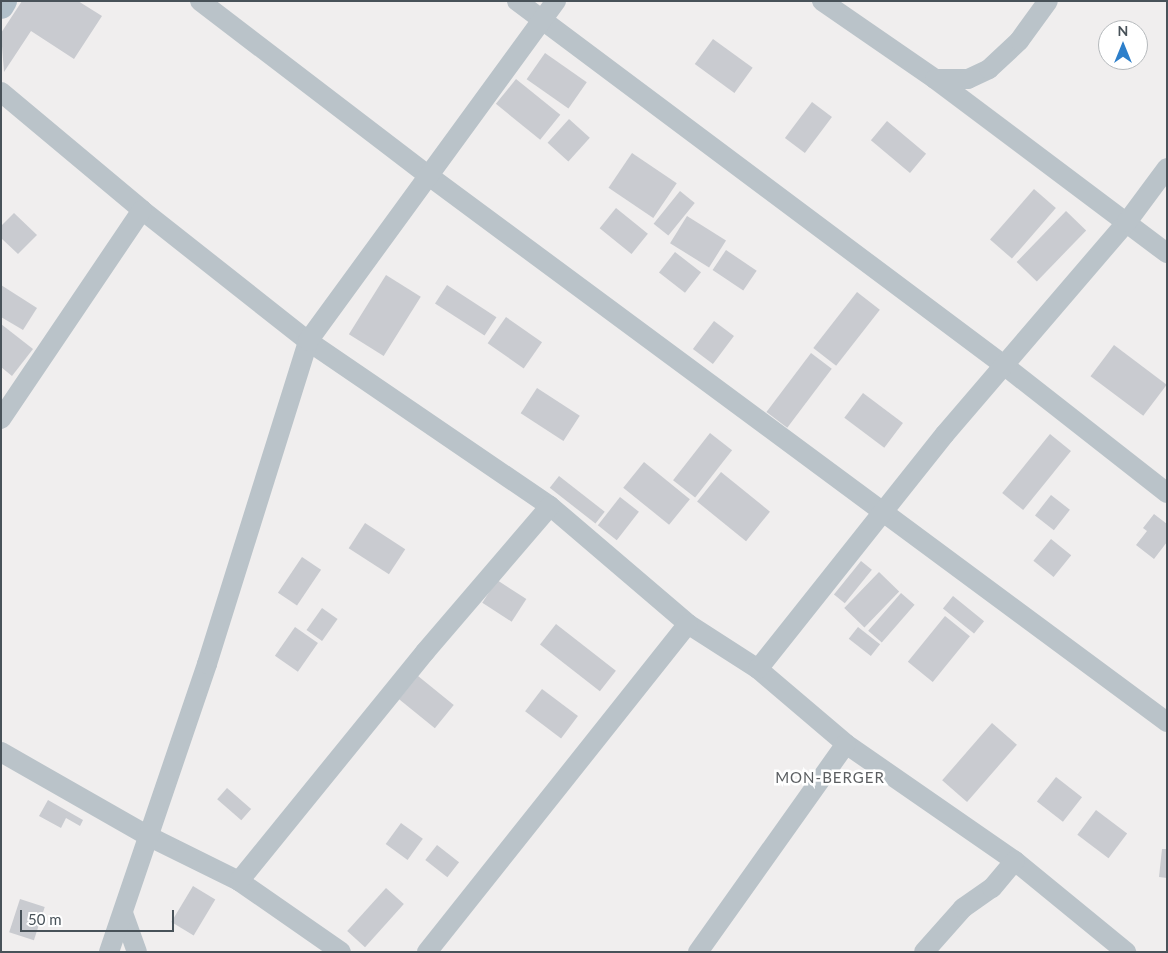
<!DOCTYPE html>
<style>
body{margin:0}
#map{position:relative;width:1168px;height:953px;overflow:hidden;background:#f0eeee;font-family:Lato,sans-serif}
div>[style]{position:absolute}
.building>*{inset:0;background:#c9cbd0;transform-origin:0 0}
.minor>*{height:20px;margin:-10px;padding:0 10px;transform-origin:10px;border-radius:10px;background:#bac3c9}
.major>*{height:26px;margin:-13px;padding:0 13px;transform-origin:13px;border-radius:13px;background:#b0bfc9}
span{translate:-50% -50%;white-space:nowrap;text-align:center;line-height:1.15;-webkit-text-stroke:5px #fff;paint-order:stroke}
.neighbourhood-label{font-size:15px;color:#5b5e61;letter-spacing:1px}
.frame{position:absolute;inset:0;border:2px solid #485259;pointer-events:none}
.north{position:absolute;left:1098px;top:20px;width:50px;height:50px;box-sizing:border-box;background:#fff;border:1px solid #b6babd;border-radius:50%;rotate:0deg;font-size:14px;font-weight:700;line-height:20px;text-align:center;color:#485259}
.north::after{content:'';display:block;margin:auto;width:18px;height:22px;background:#2d7fca;clip-path:polygon(50% 0,100% 100%,50% 72%,0 100%)}
.scale{position:absolute;left:20px;top:910px;width:154px;height:22px;box-sizing:border-box;border:2px solid #485259;border-top:0;padding-left:6px;font-size:15px;line-height:18px;white-space:nowrap;color:#485259;-webkit-text-stroke:4px #fff;paint-order:stroke}
</style>
<div id="map">
<div class="building">
<i style="clip-path:polygon(22px 1px,78px 1px,102px 16px,74px 59px,31px 31px,4px 72px,1px 33px)"></i>
<i style="left:713px;top:39px;width:49px;height:31px;rotate:36deg"></i>
<i style="left:545px;top:53px;width:51px;height:32px;rotate:35deg"></i>
<i style="left:516px;top:79px;width:57px;height:32px;rotate:39deg"></i>
<i style="left:812px;top:102px;width:25px;height:45px;rotate:37deg"></i>
<i style="left:569px;top:119px;width:28px;height:32px;rotate:42deg"></i>
<i style="left:887px;top:121px;width:51px;height:25px;rotate:40deg"></i>
<i style="left:632px;top:153px;width:54px;height:42px;rotate:34deg"></i>
<i style="left:1034px;top:189px;width:29px;height:67px;rotate:41deg"></i>
<i style="left:680px;top:191px;width:19px;height:42px;rotate:39deg"></i>
<i style="left:616px;top:208px;width:41px;height:26px;rotate:39deg"></i>
<i style="left:1066px;top:211px;width:28px;height:71px;rotate:44deg"></i>
<i style="clip-path:polygon(14px 213px,37px 235px,18px 254px,1px 238px,1px 226px)"></i>
<i style="left:687px;top:216px;width:46px;height:32px;rotate:32deg"></i>
<i style="left:726px;top:250px;width:37px;height:24px;rotate:34deg"></i>
<i style="left:675px;top:252px;width:33px;height:26px;rotate:38deg"></i>
<i style="left:386px;top:275px;width:41px;height:70px;rotate:32deg"></i>
<i style="clip-path:polygon(1px 285px,37px 308px,23px 330px,1px 317px)"></i>
<i style="left:447px;top:285px;width:59px;height:22px;rotate:33deg"></i>
<i style="left:857px;top:292px;width:29px;height:71px;rotate:38deg"></i>
<i style="left:506px;top:317px;width:44px;height:32px;rotate:35deg"></i>
<i style="left:714px;top:321px;width:25px;height:35px;rotate:37deg"></i>
<i style="clip-path:polygon(1px 324px,33px 349px,12px 376px,1px 367px)"></i>
<i style="left:1114px;top:345px;width:66px;height:39px;rotate:37deg"></i>
<i style="left:811px;top:353px;width:26px;height:74px;rotate:37deg"></i>
<i style="left:537px;top:388px;width:51px;height:30px;rotate:33deg"></i>
<i style="left:863px;top:393px;width:50px;height:31px;rotate:37deg"></i>
<i style="left:710px;top:433px;width:28px;height:60px;rotate:38deg"></i>
<i style="left:1050px;top:434px;width:27px;height:76px;rotate:39deg"></i>
<i style="left:644px;top:462px;width:59px;height:33px;rotate:39deg"></i>
<i style="left:721px;top:472px;width:63px;height:38px;rotate:39deg"></i>
<i style="left:559px;top:476px;width:58px;height:15px;rotate:38deg"></i>
<i style="left:1051px;top:495px;width:24px;height:26px;rotate:38deg"></i>
<i style="left:620px;top:497px;width:24px;height:36px;rotate:38deg"></i>
<i style="clip-path:polygon(1154px 514px,1167px 524px,1167px 542px,1154px 559px,1136px 545px,1147px 531px,1143px 528px)"></i>
<i style="left:365px;top:523px;width:48px;height:30px;rotate:33deg"></i>
<i style="left:1051px;top:539px;width:26px;height:28px;rotate:39deg"></i>
<i style="left:302px;top:557px;width:23px;height:43px;rotate:34deg"></i>
<i style="left:861px;top:561px;width:14px;height:43px;rotate:39deg"></i>
<i style="left:879px;top:572px;width:28px;height:50px;rotate:44deg"></i>
<i style="left:497px;top:580px;width:35px;height:27px;rotate:33deg"></i>
<i style="left:901px;top:593px;width:18px;height:50px;rotate:41deg"></i>
<i style="left:953px;top:596px;width:40px;height:16px;rotate:39deg"></i>
<i style="left:322px;top:608px;width:19px;height:27px;rotate:35deg"></i>
<i style="left:945px;top:616px;width:32px;height:59px;rotate:39deg"></i>
<i style="left:556px;top:624px;width:76px;height:26px;rotate:38deg"></i>
<i style="left:295px;top:627px;width:28px;height:35px;rotate:35deg"></i>
<i style="left:858px;top:627px;width:28px;height:15px;rotate:38deg"></i>
<i style="left:418px;top:676px;width:46px;height:30px;rotate:39deg"></i>
<i style="left:542px;top:689px;width:45px;height:28px;rotate:37deg"></i>
<i style="left:992px;top:723px;width:33px;height:76px;rotate:41deg"></i>
<i style="left:1056px;top:777px;width:33px;height:31px;rotate:38deg"></i>
<i style="left:227px;top:788px;width:32px;height:15px;rotate:41deg"></i>
<i style="clip-path:polygon(48px 800px,83px 820px,80px 826px,66px 818px,61px 828px,39px 816px)"></i>
<i style="left:1096px;top:810px;width:39px;height:31px;rotate:37deg"></i>
<i style="left:401px;top:823px;width:27px;height:26px;rotate:36deg"></i>
<i style="left:437px;top:845px;width:28px;height:19px;rotate:38deg"></i>
<i style="clip-path:polygon(1162px 849px,1167px 849px,1167px 878px,1159px 877px)"></i>
<i style="left:193px;top:886px;width:26px;height:42px;rotate:31deg"></i>
<i style="left:386px;top:888px;width:24px;height:58px;rotate:42deg"></i>
<i style="left:20px;top:899px;width:26px;height:35px;rotate:18deg"></i>
</div>
<div class="minor">
<i style="left:200px;top:1px;width:288px;rotate:37.4deg"></i>
<i style="left:429px;top:176px;width:918px;rotate:36.5deg"></i>
<i style="left:517px;top:1px;width:609px;rotate:36.79deg"></i>
<i style="left:1005px;top:366px;width:206px;rotate:38.1deg"></i>
<i style="left:822px;top:1px;width:137px;rotate:34.6deg"></i>
<i style="left:935px;top:79px;width:290px;rotate:36.9deg"></i>
<i style="left:935px;top:79px;width:33px"></i>
<i style="left:968px;top:79px;width:23px;rotate:-25deg"></i>
<i style="left:989px;top:69px;width:41px;rotate:-43deg"></i>
<i style="left:1019px;top:41px;width:49px;rotate:-54.1deg"></i>
<i style="left:1px;top:92px;width:184px;rotate:39.9deg"></i>
<i style="left:142px;top:210px;width:211px;rotate:38.3deg"></i>
<i style="left:308px;top:341px;width:293px;rotate:34.3deg"></i>
<i style="left:550px;top:506px;width:182px;rotate:40.5deg"></i>
<i style="left:688px;top:624px;width:83px;rotate:32.7deg"></i>
<i style="left:758px;top:669px;width:116px;rotate:40.4deg"></i>
<i style="left:846px;top:744px;width:206px;rotate:34.7deg"></i>
<i style="left:1015px;top:861px;width:144px;rotate:39.3deg"></i>
<i style="left:1px;top:419px;width:252px;rotate:-56deg"></i>
<i style="left:758px;top:669px;width:300px;rotate:-51.5deg"></i>
<i style="left:945px;top:434px;width:279px;rotate:-49.4deg"></i>
<i style="left:1127px;top:222px;width:67px;rotate:-53.5deg"></i>
<i style="left:1px;top:752px;width:172px;rotate:29.7deg"></i>
<i style="left:150px;top:837px;width:99px;rotate:26.3deg"></i>
<i style="left:239px;top:881px;width:124px;rotate:34.8deg"></i>
<i style="left:239px;top:881px;width:295px;rotate:-50.9deg"></i>
<i style="left:425px;top:652px;width:192px;rotate:-49.4deg"></i>
<i style="left:123px;top:913px;width:41px;rotate:70.3deg"></i>
<i style="left:109px;top:952px;width:304px;rotate:-71.2deg"></i>
<i style="left:207px;top:664px;width:338px;rotate:-72.6deg"></i>
<i style="left:308px;top:341px;width:421px;rotate:-53.9deg"></i>
<i style="left:427px;top:952px;width:419px;rotate:-51.5deg"></i>
<i style="left:698px;top:952px;width:255px;rotate:-54.6deg"></i>
<i style="left:924px;top:952px;width:59px;rotate:-48.4deg"></i>
<i style="left:963px;top:908px;width:35px;rotate:-35deg"></i>
<i style="left:992px;top:888px;width:35px;rotate:-50deg"></i>
</div>
<div class="major">
<i style="left:1px;top:6px;width:6px;rotate:-59deg"></i>
</div>
<div class="neighbourhood-label">
<span style="left:830px;top:778px">MON-BERGER</span>
</div>
<div class="frame"></div>
<div class="north">N</div>
<div class="scale">50 m</div>
</div>
